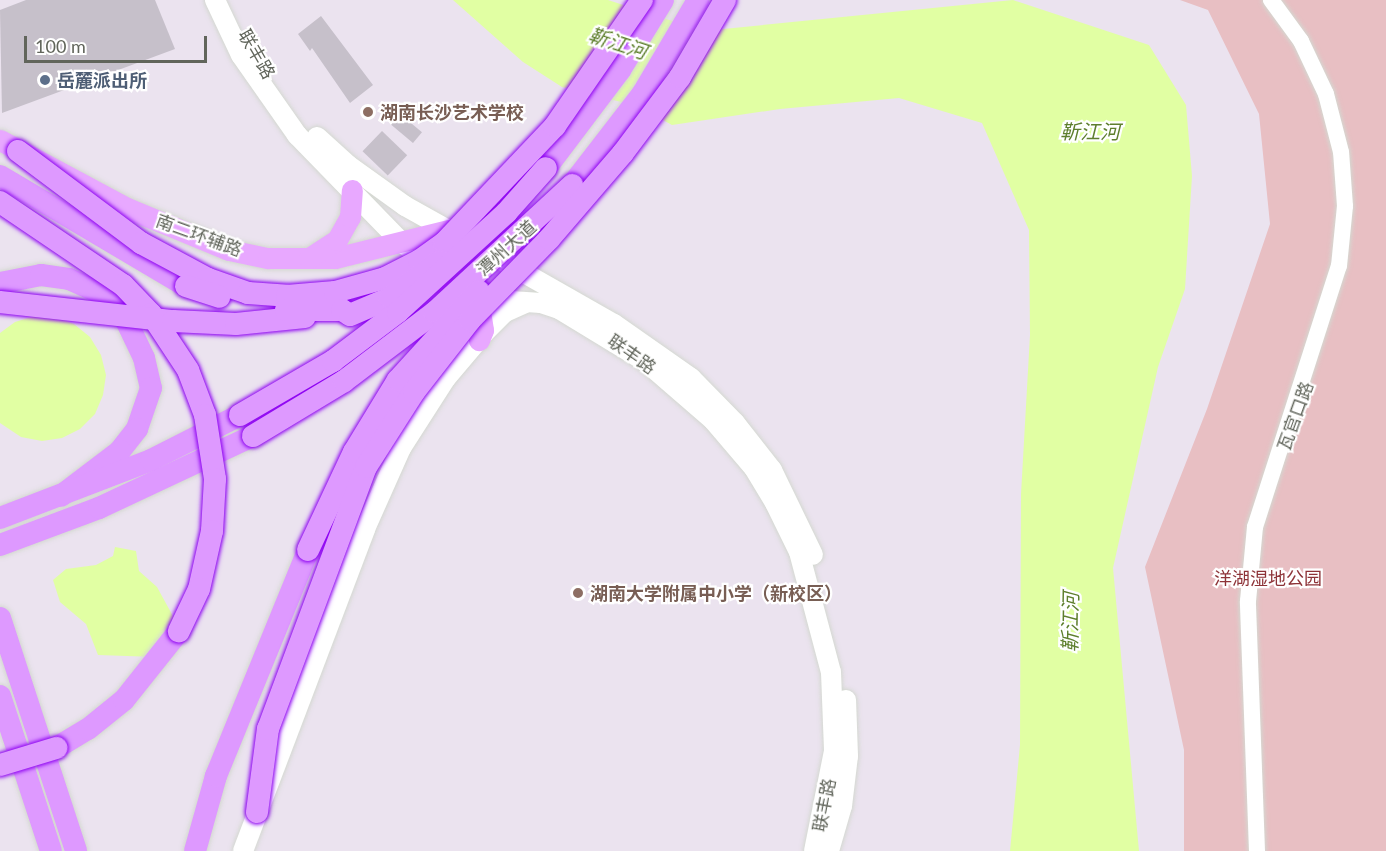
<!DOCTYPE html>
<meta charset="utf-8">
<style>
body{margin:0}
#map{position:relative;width:1386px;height:851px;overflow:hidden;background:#ebe3ef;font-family:Lato,"Noto Sans SC",sans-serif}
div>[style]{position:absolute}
.green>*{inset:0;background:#e8bfc3}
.water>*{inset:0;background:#e1ffa3}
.building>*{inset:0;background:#c6c0ca;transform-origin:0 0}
.roads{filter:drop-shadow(0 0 2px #d4d8d1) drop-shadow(0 0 2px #d4d8d1)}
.tertiary>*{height:16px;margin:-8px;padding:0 8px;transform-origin:8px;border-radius:8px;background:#fff}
.secondary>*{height:20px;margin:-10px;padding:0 10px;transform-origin:10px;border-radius:10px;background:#fff}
.primary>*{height:21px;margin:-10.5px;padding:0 10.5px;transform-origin:10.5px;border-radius:10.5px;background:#e8a8ff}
.trunk>*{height:22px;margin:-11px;padding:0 11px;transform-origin:11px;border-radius:11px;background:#de99ff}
.bridges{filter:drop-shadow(0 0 2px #8d00f2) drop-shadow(0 0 2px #8d00f2)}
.trunk-bridge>*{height:22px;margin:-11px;padding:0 11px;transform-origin:11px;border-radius:11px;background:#de99ff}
.dots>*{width:16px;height:16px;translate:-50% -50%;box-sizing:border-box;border:3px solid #fff;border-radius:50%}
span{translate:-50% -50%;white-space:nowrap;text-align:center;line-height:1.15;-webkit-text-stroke:4.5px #fff;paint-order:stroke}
.street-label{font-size:18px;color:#61655b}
.service-label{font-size:18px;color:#4e5e75;font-weight:700}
.left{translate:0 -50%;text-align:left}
.education-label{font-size:18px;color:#785e54;font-weight:700}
.park-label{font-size:18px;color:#8d3338}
.water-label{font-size:20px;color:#5e7f2d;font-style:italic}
.scale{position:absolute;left:24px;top:36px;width:183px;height:27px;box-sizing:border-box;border:3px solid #61655b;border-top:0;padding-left:8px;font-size:18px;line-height:21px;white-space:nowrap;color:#61655b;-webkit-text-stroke:4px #fff;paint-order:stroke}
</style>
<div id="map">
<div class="green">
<i style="clip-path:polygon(1180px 0,1386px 0,1386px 851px,1184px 851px,1184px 750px,1145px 567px,1207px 409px,1270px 224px,1259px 114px,1208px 10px)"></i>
</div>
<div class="water">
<i style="clip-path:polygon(453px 0,608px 0,703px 31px,1013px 0,1149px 45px,1186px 105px,1192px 176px,1185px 289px,1158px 367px,1113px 568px,1139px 851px,1010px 851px,1020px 745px,1021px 494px,1030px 335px,1029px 230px,982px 123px,899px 98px,780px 109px,672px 125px,637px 106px,562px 87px,523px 62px)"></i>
<i style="clip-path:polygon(34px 316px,55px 316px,74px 324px,90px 337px,101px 355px,106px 375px,103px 395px,95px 414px,80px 429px,62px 438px,42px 441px,21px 437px,0 423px,0 333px,15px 322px)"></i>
<i style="clip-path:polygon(115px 547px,136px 551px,139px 571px,157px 587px,174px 618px,156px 657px,98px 655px,86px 624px,60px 602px,53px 580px,66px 569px,96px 565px,113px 556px)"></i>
</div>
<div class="building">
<i style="clip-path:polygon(26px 0,155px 0,175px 49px,2px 113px,0 10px)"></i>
<i style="clip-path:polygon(321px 16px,373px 85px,350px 103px,312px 48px,310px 51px,298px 34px)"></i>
<i style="left:399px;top:113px;width:30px;height:14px;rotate:40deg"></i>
<i style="left:382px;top:131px;width:35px;height:28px;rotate:44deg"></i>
</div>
<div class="roads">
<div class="tertiary">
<i style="left:1257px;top:851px;width:250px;rotate:-92.1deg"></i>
<i style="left:1248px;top:601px;width:74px;rotate:-84.6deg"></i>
<i style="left:1255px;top:527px;width:274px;rotate:-72.2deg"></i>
<i style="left:1339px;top:266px;width:60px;rotate:-84.3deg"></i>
<i style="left:1345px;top:206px;width:54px;rotate:-94.2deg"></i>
<i style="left:1341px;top:152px;width:60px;rotate:-104.5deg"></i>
<i style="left:1326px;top:94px;width:59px;rotate:-115.3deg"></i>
<i style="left:1301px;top:41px;width:51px;rotate:-126.2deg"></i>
</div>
<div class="secondary">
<i style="left:215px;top:0;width:61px;rotate:64.7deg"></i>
<i style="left:241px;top:55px;width:98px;rotate:55deg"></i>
<i style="left:297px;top:135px;width:149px;rotate:45.8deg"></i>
<i style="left:401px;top:242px;width:40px;rotate:37deg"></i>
<i style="left:317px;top:137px;width:42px;rotate:42.1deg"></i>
<i style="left:348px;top:165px;width:70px;rotate:35.7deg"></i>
<i style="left:405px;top:206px;width:60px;rotate:29.1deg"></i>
<i style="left:482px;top:249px;width:152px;rotate:29.6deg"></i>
<i style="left:614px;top:324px;width:94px;rotate:35deg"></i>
<i style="left:691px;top:378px;width:63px;rotate:45.6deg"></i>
<i style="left:735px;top:423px;width:60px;rotate:51.8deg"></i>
<i style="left:772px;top:470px;width:94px;rotate:64.2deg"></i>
<i style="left:480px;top:293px;width:17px;rotate:24deg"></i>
<i style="left:496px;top:300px;width:45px;rotate:3.8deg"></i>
<i style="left:541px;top:303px;width:19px;rotate:18deg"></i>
<i style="left:559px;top:309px;width:102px;rotate:31.3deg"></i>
<i style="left:646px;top:362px;width:89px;rotate:40.9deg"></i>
<i style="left:713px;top:420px;width:63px;rotate:49.5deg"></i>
<i style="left:754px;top:468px;width:41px;rotate:59deg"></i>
<i style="left:775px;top:503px;width:55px;rotate:63.9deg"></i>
<i style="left:799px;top:552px;width:124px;rotate:75.1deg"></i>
<i style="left:831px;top:672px;width:79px;rotate:87.8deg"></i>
<i style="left:834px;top:751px;width:102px;rotate:101.3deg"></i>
<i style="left:243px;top:851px;width:344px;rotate:-69.2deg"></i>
<i style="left:365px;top:529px;width:89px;rotate:-66deg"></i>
<i style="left:401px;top:448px;width:83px;rotate:-57.3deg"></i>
<i style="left:446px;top:378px;width:59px;rotate:-49.8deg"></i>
<i style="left:484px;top:333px;width:30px;rotate:-45deg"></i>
<i style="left:505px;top:312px;width:22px;rotate:-24deg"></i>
<i style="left:829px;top:851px;width:47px;rotate:-73.9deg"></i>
<i style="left:842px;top:806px;width:50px;rotate:-83.2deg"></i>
<i style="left:848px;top:756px;width:56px;rotate:-92deg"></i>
</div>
<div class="primary">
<i style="left:0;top:140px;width:144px;rotate:28.2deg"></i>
<i style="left:127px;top:208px;width:110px;rotate:22.4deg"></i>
<i style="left:229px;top:250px;width:40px;rotate:12deg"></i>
<i style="left:268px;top:258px;width:67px"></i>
<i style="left:335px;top:258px;width:116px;rotate:-13.9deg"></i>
<i style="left:309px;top:258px;width:33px;rotate:-33deg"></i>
<i style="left:337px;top:240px;width:26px;rotate:-61deg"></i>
<i style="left:350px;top:217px;width:27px;rotate:-86deg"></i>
<i style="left:421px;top:267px;width:74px;rotate:36.7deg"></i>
<i style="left:480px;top:311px;width:19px;rotate:81deg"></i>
<i style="left:483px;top:330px;width:11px;rotate:112deg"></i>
</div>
<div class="trunk">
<i style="left:546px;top:168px;width:123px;rotate:-52.9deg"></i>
<i style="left:620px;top:70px;width:82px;rotate:-58.4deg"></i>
<i style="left:0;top:176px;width:216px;rotate:30.6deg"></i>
<i style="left:572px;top:185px;width:116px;rotate:-52.3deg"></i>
<i style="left:643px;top:93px;width:108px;rotate:-59.4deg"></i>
<i style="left:0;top:283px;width:42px;rotate:-11deg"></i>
<i style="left:41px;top:275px;width:28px;rotate:8deg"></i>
<i style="left:69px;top:279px;width:32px;rotate:24deg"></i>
<i style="left:98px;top:292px;width:31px;rotate:40deg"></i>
<i style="left:122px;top:312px;width:51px;rotate:64.4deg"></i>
<i style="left:144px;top:358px;width:31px;rotate:77deg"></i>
<i style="left:151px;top:388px;width:43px;rotate:108.9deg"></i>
<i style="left:137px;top:429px;width:28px;rotate:128deg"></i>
<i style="left:120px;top:451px;width:74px;rotate:142.7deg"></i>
<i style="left:0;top:518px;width:162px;rotate:-21deg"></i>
<i style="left:151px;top:460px;width:100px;rotate:-26.8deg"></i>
<i style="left:0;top:545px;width:106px;rotate:-20.5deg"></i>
<i style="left:99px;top:508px;width:170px;rotate:-25.1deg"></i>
<i style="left:0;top:618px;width:245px;rotate:71.9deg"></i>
<i style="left:0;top:696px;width:163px;rotate:71.8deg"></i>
<i style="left:56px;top:748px;width:37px;rotate:-31deg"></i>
<i style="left:88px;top:729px;width:46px;rotate:-38.9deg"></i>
<i style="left:124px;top:700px;width:88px;rotate:-51.4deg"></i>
<i style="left:195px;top:851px;width:78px;rotate:-74.4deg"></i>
<i style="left:216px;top:776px;width:244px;rotate:-67.8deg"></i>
</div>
</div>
<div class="bridges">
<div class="trunk-bridge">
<i style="left:18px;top:151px;width:154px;rotate:36.8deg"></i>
<i style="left:141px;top:243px;width:76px;rotate:28.2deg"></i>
<i style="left:208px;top:279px;width:42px;rotate:19.3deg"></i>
<i style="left:248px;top:293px;width:39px;rotate:4deg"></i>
<i style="left:287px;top:296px;width:48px;rotate:-4.8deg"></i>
<i style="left:335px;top:292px;width:52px;rotate:-15.6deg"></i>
<i style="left:385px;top:278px;width:38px;rotate:-27deg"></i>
<i style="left:419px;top:261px;width:31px;rotate:-36deg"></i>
<i style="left:444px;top:243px;width:161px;rotate:-46.5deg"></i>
<i style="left:555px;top:126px;width:153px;rotate:-55.4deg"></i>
<i style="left:0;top:202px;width:148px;rotate:34deg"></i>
<i style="left:123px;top:285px;width:40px;rotate:46deg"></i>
<i style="left:151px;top:314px;width:67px;rotate:56.5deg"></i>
<i style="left:188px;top:370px;width:48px;rotate:69.3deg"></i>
<i style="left:205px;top:415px;width:65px;rotate:81.1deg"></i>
<i style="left:215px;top:479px;width:52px;rotate:93.3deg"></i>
<i style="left:212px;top:531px;width:59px;rotate:102.6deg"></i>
<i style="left:199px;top:589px;width:47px;rotate:115.5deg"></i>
<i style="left:186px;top:286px;width:35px;rotate:18deg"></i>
<i style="left:0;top:302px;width:174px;rotate:6.3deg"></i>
<i style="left:173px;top:321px;width:63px;rotate:2.7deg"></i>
<i style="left:236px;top:324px;width:69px;rotate:-5.8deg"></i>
<i style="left:286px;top:310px;width:56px"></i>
<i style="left:342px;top:310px;width:9px;rotate:32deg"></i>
<i style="left:350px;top:315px;width:43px;rotate:-23deg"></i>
<i style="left:390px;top:298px;width:62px;rotate:-36.5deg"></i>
<i style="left:240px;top:415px;width:108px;rotate:-30.1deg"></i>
<i style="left:333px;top:361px;width:81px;rotate:-37deg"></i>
<i style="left:398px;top:312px;width:147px;rotate:-42.5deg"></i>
<i style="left:506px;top:213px;width:60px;rotate:-48.4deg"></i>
<i style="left:253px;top:436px;width:106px;rotate:-31.1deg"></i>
<i style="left:344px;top:381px;width:114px;rotate:-37.2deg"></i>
<i style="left:435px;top:312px;width:187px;rotate:-42.8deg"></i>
<i style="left:308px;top:550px;width:108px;rotate:-64.9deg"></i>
<i style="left:354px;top:452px;width:84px;rotate:-58.6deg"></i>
<i style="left:398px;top:380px;width:120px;rotate:-47.7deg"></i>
<i style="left:0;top:765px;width:59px;rotate:-16.9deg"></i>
<i style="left:257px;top:812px;width:84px;rotate:-82.5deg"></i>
<i style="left:268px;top:729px;width:280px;rotate:-69.5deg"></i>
<i style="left:366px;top:467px;width:89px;rotate:-57.4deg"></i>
<i style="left:414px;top:392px;width:91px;rotate:-52.1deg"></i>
<i style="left:470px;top:320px;width:113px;rotate:-45.7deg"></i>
<i style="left:549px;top:239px;width:113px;rotate:-49.3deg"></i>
<i style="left:623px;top:153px;width:95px;rotate:-53.1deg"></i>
<i style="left:680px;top:77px;width:89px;rotate:-59.7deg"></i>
</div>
</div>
<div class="dots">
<i style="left:45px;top:80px;background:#5c6f8a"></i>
<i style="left:368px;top:112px;background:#8d6e63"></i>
<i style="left:578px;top:593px;background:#8d6e63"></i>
</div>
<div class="street-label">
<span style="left:257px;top:54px;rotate:60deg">联丰路</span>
<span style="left:199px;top:235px;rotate:20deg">南二环辅路</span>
<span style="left:506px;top:248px;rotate:-42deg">潭州大道</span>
<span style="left:632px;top:354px;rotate:35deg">联丰路</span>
<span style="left:1295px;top:416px;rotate:-70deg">瓦官口路</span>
<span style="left:824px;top:805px;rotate:-79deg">联丰路</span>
</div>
<div class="service-label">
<span class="left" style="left:57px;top:80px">岳麓派出所</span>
</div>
<div class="education-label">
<span class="left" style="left:380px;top:112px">湖南长沙艺术学校</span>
<span class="left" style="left:590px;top:593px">湖南大学附属中小学（新校区）</span>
</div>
<div class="park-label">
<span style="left:1268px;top:578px">洋湖湿地公园</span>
</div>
<div class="water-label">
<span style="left:618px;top:43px;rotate:18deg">靳江河</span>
<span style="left:1090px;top:131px">靳江河</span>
<span style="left:1070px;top:622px;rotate:-89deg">靳江河</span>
</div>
<div class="scale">100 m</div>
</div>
